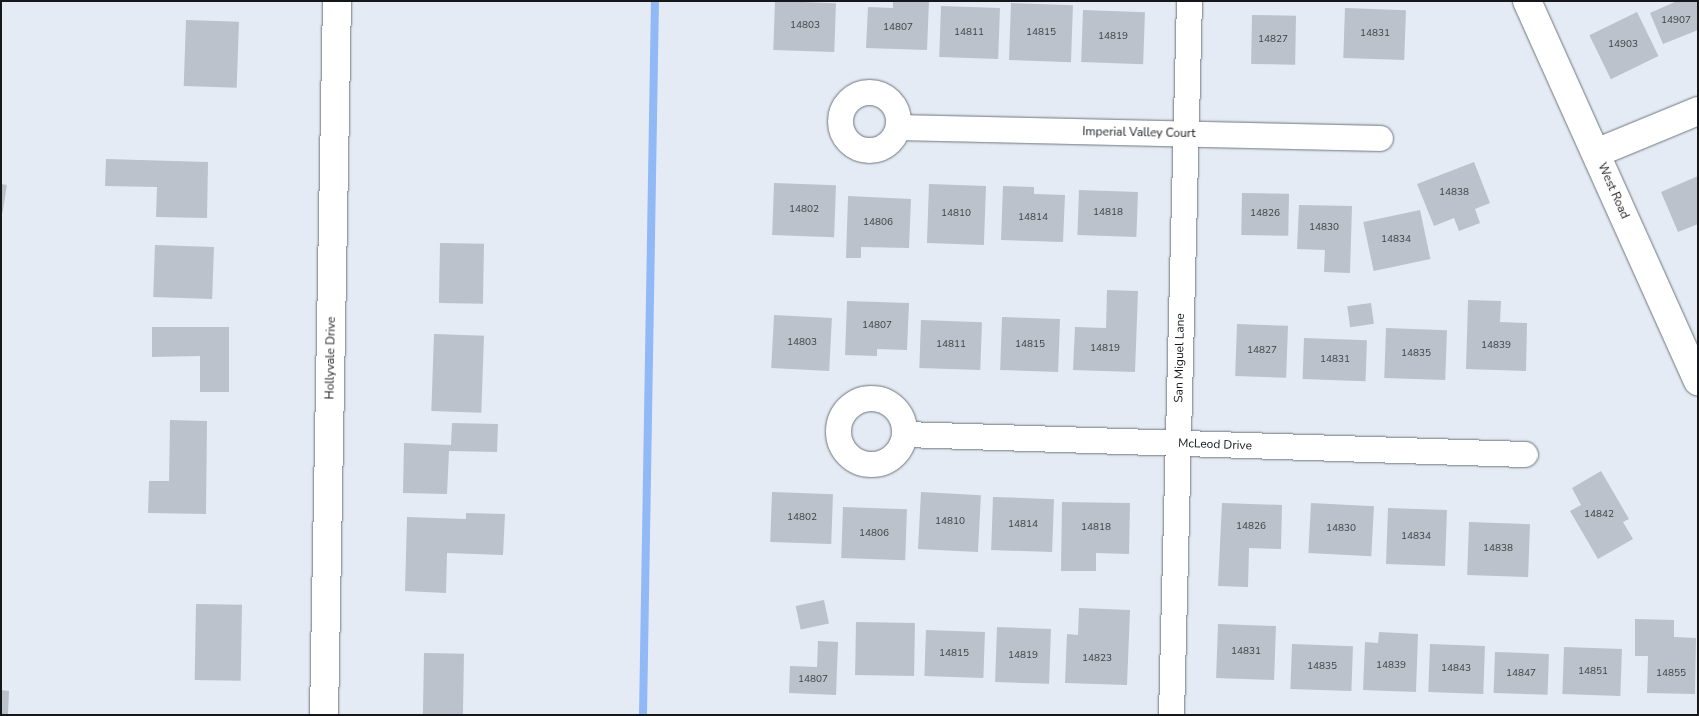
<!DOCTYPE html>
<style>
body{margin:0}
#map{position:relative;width:1699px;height:716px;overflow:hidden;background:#e4ebf5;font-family:"Nunito Sans",sans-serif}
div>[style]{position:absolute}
.stream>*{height:8px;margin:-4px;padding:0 4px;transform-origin:4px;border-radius:4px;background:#91b9f6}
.building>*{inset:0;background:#bbc2cc;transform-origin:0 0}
.roads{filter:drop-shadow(0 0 1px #70757f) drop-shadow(0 0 1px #70757f)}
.street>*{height:25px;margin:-12.5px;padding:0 12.5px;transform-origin:12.5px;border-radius:12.5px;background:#fff}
.street>.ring{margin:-12.5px;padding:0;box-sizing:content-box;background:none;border:25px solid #fff;border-radius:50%}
.secondary>*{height:28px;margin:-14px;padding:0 14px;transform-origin:14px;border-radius:14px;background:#fff}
span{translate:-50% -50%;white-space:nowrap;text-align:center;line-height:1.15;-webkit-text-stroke:4px #fff;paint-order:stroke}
.number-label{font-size:10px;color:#3e4246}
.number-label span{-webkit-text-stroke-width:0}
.street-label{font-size:12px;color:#15171a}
.frame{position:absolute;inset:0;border:2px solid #15171a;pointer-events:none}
</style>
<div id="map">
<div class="stream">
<i style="left:643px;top:715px;width:714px;rotate:-89.04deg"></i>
</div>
<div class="building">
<i style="left:775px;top:1px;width:61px;height:49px;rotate:2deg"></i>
<i style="clip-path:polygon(893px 1px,929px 1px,927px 50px,866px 48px,868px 7px,893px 8px)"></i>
<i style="clip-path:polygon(1677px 1px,1698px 1px,1698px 30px,1663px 44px,1650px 13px)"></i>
<i style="left:1011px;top:3px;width:62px;height:57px;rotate:2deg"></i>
<i style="left:941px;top:6px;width:59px;height:51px;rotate:2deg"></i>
<i style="left:1345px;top:8px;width:61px;height:50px;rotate:2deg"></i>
<i style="left:1083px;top:10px;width:62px;height:52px;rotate:2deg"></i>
<i style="left:1637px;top:12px;width:49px;height:53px;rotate:64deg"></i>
<i style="left:1252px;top:15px;width:44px;height:49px;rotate:1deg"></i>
<i style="left:186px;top:20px;width:53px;height:66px;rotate:2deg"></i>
<i style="clip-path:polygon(106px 159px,208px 162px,207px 218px,156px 217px,157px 187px,105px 186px)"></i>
<i style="clip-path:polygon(1474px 162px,1490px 203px,1475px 209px,1480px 223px,1459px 231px,1454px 218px,1434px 226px,1417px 184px)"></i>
<i style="clip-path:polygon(1698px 176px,1698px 224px,1678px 232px,1661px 192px)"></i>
<i style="left:774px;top:183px;width:62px;height:52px;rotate:2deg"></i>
<i style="left:1px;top:184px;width:6px;height:28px;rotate:9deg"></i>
<i style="left:929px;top:184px;width:57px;height:59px;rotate:2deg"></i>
<i style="clip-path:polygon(1003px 186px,1034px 187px,1034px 194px,1065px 195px,1063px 242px,1001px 240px)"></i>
<i style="left:1079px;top:190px;width:59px;height:45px;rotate:2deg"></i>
<i style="left:1242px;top:193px;width:47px;height:42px;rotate:1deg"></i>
<i style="clip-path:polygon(848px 196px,911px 199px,909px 248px,861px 247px,861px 258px,846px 258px)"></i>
<i style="clip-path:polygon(1299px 205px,1352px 206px,1350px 273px,1324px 272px,1325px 250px,1297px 249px)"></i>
<i style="left:1420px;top:210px;width:50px;height:58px;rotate:78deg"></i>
<i style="left:440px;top:243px;width:44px;height:60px;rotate:1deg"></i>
<i style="left:155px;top:245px;width:59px;height:52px;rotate:2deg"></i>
<i style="clip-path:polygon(1107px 290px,1138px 291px,1135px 372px,1073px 370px,1075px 327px,1106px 328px)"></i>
<i style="clip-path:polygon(1468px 300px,1501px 301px,1500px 322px,1527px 323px,1526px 371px,1466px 369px)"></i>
<i style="clip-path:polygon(847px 301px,909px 303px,907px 350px,877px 349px,877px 356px,845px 355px)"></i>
<i style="left:1371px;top:303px;width:21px;height:24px;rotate:82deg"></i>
<i style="left:774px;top:315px;width:58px;height:53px;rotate:3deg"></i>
<i style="left:1002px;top:317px;width:58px;height:53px;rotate:2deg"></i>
<i style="left:921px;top:320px;width:61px;height:48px;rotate:2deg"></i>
<i style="left:1237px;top:324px;width:51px;height:52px;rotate:2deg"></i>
<i style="clip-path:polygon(152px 327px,229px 327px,229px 392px,200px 392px,200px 356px,152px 357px)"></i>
<i style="left:1386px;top:328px;width:61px;height:50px;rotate:2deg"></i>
<i style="left:434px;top:334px;width:50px;height:77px;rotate:2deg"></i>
<i style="left:1304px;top:338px;width:63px;height:41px;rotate:2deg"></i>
<i style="clip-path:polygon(170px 420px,207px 421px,206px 514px,148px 513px,149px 481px,169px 481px)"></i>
<i style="clip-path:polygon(452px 423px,498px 424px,497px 452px,449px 451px,447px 494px,403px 493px,404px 443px,451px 445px)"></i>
<i style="clip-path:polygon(1601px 471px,1629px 519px,1623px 522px,1633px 539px,1598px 559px,1570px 511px,1581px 505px,1572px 488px)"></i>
<i style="left:772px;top:492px;width:61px;height:50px;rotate:2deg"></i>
<i style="left:921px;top:492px;width:60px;height:57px;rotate:3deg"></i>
<i style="left:993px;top:497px;width:61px;height:53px;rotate:2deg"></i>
<i style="clip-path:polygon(1062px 502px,1130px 503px,1129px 554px,1096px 553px,1096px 571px,1061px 571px)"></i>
<i style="clip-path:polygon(1222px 503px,1282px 505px,1281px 549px,1249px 548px,1248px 587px,1218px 586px)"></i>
<i style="left:1311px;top:503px;width:63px;height:50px;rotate:3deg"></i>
<i style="left:843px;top:507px;width:64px;height:51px;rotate:2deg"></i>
<i style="left:1388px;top:508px;width:59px;height:56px;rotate:2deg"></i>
<i style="clip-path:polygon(466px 513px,505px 514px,503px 555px,447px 553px,446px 593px,405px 591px,407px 517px,466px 519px)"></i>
<i style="left:1469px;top:522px;width:61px;height:53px;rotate:2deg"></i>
<i style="left:824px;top:600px;width:24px;height:29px;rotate:78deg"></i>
<i style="left:196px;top:604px;width:46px;height:76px;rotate:1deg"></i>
<i style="clip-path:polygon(1079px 608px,1130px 610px,1127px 685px,1065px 683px,1067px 634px,1078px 635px)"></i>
<i style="clip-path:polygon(1635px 619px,1674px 620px,1674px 637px,1696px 638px,1695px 694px,1647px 693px,1648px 656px,1635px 656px)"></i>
<i style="left:856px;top:622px;width:59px;height:53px;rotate:1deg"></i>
<i style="left:1218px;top:624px;width:58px;height:54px;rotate:2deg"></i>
<i style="left:997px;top:627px;width:54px;height:55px;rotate:2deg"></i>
<i style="left:926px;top:630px;width:59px;height:46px;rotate:2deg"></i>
<i style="clip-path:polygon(1379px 632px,1418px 634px,1416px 692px,1363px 690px,1365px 642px,1378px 643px)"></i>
<i style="clip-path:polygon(818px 641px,838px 642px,836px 695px,789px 693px,790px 666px,817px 667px)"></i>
<i style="left:1292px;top:644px;width:61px;height:45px;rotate:2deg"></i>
<i style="left:1430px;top:644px;width:55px;height:48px;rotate:2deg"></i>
<i style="left:1564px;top:647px;width:58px;height:47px;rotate:2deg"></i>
<i style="left:1495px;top:652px;width:54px;height:41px;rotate:2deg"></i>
<i style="left:424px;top:653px;width:40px;height:62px;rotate:1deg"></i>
<i style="clip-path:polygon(1px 690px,9px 691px,8px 715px,1px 715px)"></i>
</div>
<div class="roads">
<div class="street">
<i class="ring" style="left:840px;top:92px;width:33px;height:33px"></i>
<i style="left:898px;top:127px;width:482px;rotate:1.3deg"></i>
<i class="ring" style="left:838px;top:398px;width:41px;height:41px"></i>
<i style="left:905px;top:434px;width:620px;rotate:1.85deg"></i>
<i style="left:1171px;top:715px;width:714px;rotate:-88.56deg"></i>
</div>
<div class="secondary">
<i style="left:1527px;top:1px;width:417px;rotate:65.8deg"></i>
<i style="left:1596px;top:153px;width:110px;rotate:-22.4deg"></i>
<i style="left:324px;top:715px;width:714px;rotate:-88.96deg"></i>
</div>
</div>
<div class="number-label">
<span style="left:1676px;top:21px">14907</span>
<span style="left:805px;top:26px">14803</span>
<span style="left:898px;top:28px">14807</span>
<span style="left:969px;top:33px">14811</span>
<span style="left:1041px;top:33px">14815</span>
<span style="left:1375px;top:34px">14831</span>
<span style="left:1113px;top:37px">14819</span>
<span style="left:1273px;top:40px">14827</span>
<span style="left:1623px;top:45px">14903</span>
<span style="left:1454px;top:193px">14838</span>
<span style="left:804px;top:210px">14802</span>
<span style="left:1108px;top:213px">14818</span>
<span style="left:956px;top:214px">14810</span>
<span style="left:1265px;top:214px">14826</span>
<span style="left:1033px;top:218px">14814</span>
<span style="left:878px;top:223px">14806</span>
<span style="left:1324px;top:228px">14830</span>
<span style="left:1396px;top:240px">14834</span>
<span style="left:877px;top:326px">14807</span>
<span style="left:802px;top:343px">14803</span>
<span style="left:951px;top:345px">14811</span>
<span style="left:1030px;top:345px">14815</span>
<span style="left:1496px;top:346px">14839</span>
<span style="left:1105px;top:349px">14819</span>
<span style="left:1262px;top:351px">14827</span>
<span style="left:1416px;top:354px">14835</span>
<span style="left:1335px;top:360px">14831</span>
<span style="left:1599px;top:515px">14842</span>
<span style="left:802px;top:518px">14802</span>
<span style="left:950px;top:522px">14810</span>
<span style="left:1023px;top:525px">14814</span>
<span style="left:1251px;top:527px">14826</span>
<span style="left:1096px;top:528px">14818</span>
<span style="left:1341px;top:529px">14830</span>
<span style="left:874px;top:534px">14806</span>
<span style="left:1416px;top:537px">14834</span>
<span style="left:1498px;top:549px">14838</span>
<span style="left:1246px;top:652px">14831</span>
<span style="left:954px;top:654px">14815</span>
<span style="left:1023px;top:656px">14819</span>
<span style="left:1097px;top:659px">14823</span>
<span style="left:1391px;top:666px">14839</span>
<span style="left:1322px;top:667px">14835</span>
<span style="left:1456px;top:669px">14843</span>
<span style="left:1593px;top:672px">14851</span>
<span style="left:1521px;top:674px">14847</span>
<span style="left:1671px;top:674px">14855</span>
<span style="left:813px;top:680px">14807</span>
</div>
<div class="street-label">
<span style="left:1139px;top:133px;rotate:1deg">Imperial Valley Court</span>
<span style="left:1613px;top:191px;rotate:66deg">West Road</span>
<span style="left:331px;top:358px;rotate:-89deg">Hollyvale Drive</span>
<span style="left:1180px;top:358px;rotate:-89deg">San Miguel Lane</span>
<span style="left:1215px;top:445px;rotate:2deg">McLeod Drive</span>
</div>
<div class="frame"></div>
</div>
